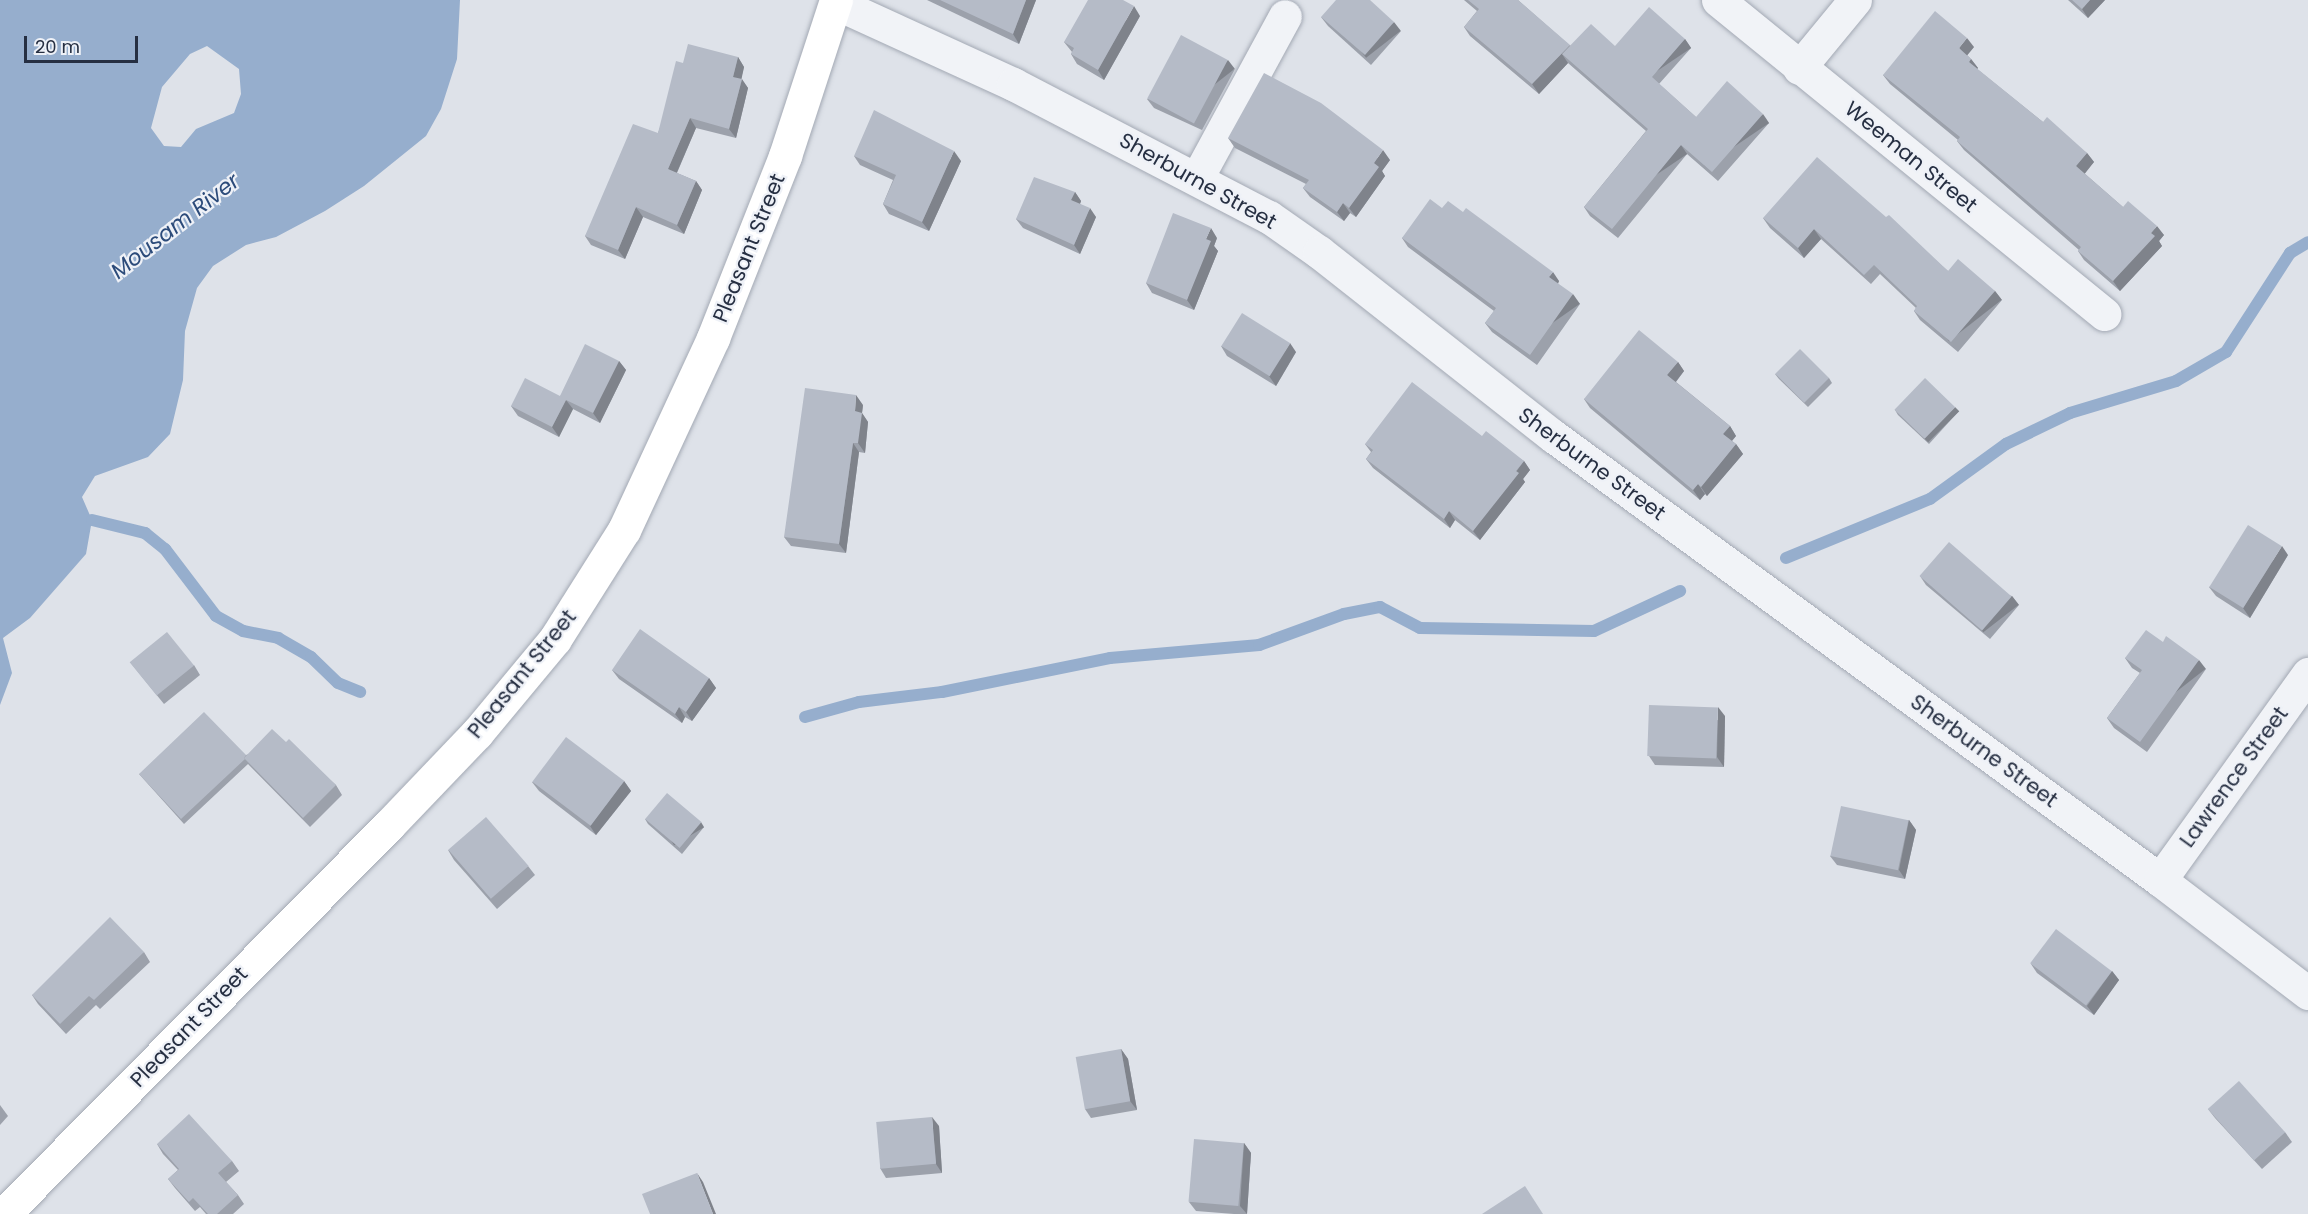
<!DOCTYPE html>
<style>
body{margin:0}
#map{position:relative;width:2308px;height:1214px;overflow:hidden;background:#dee2e9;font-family:Poppins,sans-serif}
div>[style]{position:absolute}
.water>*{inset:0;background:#96aecd}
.stream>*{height:12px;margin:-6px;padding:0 6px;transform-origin:6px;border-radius:6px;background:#96aecd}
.roads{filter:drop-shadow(0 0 2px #a3a9b4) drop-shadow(0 0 2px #a3a9b4)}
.minor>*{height:33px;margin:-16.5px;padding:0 16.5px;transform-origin:16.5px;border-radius:16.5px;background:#f1f3f7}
.major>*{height:33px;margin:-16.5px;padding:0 16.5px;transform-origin:16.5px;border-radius:16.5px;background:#fff}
.wall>*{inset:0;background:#9ca1ab}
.shaded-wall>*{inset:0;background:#7f838b;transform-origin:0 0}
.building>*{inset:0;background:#b5bbc7;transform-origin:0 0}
span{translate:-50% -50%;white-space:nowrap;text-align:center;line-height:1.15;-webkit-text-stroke:4.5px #eef1f7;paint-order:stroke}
.street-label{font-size:21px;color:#262f42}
.water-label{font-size:22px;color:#2c4b7a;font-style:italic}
.scale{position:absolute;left:24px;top:36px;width:114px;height:27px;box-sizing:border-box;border:3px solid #262f42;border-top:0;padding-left:8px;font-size:18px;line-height:21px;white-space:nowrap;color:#262f42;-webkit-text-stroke:4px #eef1f7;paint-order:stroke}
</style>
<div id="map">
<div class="water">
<i style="clip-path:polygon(evenodd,0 0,460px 0,457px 59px,441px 109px,426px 136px,364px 186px,325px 211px,276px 237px,246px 245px,213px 266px,197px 288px,185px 331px,183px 380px,170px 434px,148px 457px,95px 476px,82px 497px,92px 520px,86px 554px,30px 618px,3px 638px,12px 673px,0 705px,0 0,207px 46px,239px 69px,241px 94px,234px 113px,196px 129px,181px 147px,164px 146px,151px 128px,162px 87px,190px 54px,207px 46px)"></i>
</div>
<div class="stream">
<i style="left:92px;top:520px;width:55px;rotate:13.8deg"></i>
<i style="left:145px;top:533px;width:26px;rotate:39deg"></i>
<i style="left:165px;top:549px;width:84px;rotate:52.7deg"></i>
<i style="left:216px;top:616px;width:31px;rotate:29deg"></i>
<i style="left:243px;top:631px;width:36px;rotate:11deg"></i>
<i style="left:278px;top:638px;width:38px;rotate:30deg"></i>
<i style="left:311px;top:657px;width:37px;rotate:44deg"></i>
<i style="left:338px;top:683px;width:24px;rotate:22deg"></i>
<i style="left:1786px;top:558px;width:156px;rotate:-22.3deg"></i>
<i style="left:1930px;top:499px;width:94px;rotate:-35.9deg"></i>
<i style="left:2006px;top:444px;width:71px;rotate:-25.8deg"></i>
<i style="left:2070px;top:413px;width:111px;rotate:-16.8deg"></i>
<i style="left:2176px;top:381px;width:58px;rotate:-30.1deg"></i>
<i style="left:2226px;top:352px;width:118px;rotate:-57.1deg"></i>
<i style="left:2290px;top:253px;width:21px;rotate:-31deg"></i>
<i style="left:805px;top:717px;width:56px;rotate:-15.5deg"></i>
<i style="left:859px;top:702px;width:84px;rotate:-6.9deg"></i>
<i style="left:942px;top:692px;width:171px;rotate:-11.4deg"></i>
<i style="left:1110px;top:658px;width:150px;rotate:-5deg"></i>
<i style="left:1259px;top:645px;width:90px;rotate:-20deg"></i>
<i style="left:1344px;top:614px;width:37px;rotate:-11deg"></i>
<i style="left:1380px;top:607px;width:45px;rotate:27.7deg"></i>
<i style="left:1420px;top:628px;width:174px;rotate:1deg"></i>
<i style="left:1594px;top:631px;width:95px;rotate:-24.9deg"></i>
</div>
<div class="roads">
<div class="minor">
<i style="left:1718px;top:0;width:498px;rotate:39.1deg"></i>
<i style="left:836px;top:3px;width:195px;rotate:24.6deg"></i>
<i style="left:1013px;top:84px;width:288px;rotate:27.5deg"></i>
<i style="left:1269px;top:217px;width:61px;rotate:35deg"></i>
<i style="left:1319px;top:252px;width:298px;rotate:38.2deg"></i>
<i style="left:1553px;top:436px;width:752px;rotate:36.18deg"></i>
<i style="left:2160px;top:880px;width:186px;rotate:37.4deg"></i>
<i style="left:1799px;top:68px;width:88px;rotate:-50.5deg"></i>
<i style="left:1197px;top:178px;width:184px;rotate:-61.5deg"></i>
<i style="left:2160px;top:880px;width:254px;rotate:-54.3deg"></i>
</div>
<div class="major">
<i style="left:4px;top:1214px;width:547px;rotate:-45.3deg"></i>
<i style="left:389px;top:825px;width:127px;rotate:-46.3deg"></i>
<i style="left:477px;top:733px;width:122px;rotate:-50.3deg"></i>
<i style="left:555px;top:639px;width:129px;rotate:-57.7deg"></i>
<i style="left:624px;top:530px;width:212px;rotate:-65.1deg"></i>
<i style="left:713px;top:338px;width:196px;rotate:-68.4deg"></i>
<i style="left:785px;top:156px;width:164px;rotate:-71.9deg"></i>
</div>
</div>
<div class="wall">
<i style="clip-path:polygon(927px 0,1036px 0,1019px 44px)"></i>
<i style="clip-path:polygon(1464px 0,1518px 0,1570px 46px,1615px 46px,1685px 39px,1691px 48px,1659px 84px,1696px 117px,1769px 123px,1718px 181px,1687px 154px,1618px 238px,1590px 216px,1584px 207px,1646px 131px,1568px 63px,1539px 94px,1470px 36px,1464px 27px,1477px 11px)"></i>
<i style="clip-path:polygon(2068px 0,2105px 0,2088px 18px)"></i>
<i style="clip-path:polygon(1140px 16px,1104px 80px,1077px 64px,1071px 54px,1072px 52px,1064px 42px)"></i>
<i style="clip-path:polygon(1321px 17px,1401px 31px,1371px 65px,1328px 26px)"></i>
<i style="clip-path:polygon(1974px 47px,1967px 55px,1971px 59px,1978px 68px,1977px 69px,2043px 122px,2087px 153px,2094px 162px,2084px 173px,2123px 207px,2164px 235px,2159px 241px,2162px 246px,2120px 291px,2084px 260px,2078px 251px,2079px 250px,1964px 150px,1957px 141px,1958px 140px,1890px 84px,1883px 75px)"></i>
<i style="clip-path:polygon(738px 57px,744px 67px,741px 79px,748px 88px,736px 138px,696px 128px,677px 173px,696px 181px,702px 190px,684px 234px,643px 217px,625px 259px,591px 245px,585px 236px,658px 133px,683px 63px)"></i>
<i style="clip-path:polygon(1235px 69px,1202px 130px,1154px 108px,1147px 99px)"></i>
<i style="clip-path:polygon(1228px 138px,1390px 160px,1382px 171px,1385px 176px,1356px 217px,1350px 213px,1344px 221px,1310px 197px,1303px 188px,1306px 184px,1235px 148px)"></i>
<i style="clip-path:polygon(854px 156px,961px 161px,929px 231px,889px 214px,883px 204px,893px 180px,860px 165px)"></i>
<i style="clip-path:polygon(1075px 192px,1081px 201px,1080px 204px,1096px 217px,1080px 254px,1023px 228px,1016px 219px)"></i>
<i style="clip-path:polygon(1442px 208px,1559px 281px,1558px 284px,1580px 304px,1537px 365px,1492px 332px,1485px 323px,1494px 311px,1408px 247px,1402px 238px)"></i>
<i style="clip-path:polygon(1886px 217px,1948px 271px,1995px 291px,2002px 300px,1958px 352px,1920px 320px,1914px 311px,1916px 308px,1880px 274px,1871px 284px,1821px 239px,1804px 258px,1770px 228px,1763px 218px)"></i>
<i style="clip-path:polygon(1217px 238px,1214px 246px,1218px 251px,1194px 310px,1152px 293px,1146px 283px)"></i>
<i style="clip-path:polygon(1221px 346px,1296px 352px,1276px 386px,1227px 356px)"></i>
<i style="clip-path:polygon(619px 361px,626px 370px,600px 423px,573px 409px,559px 437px,518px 416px,511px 406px,560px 396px)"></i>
<i style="clip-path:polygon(1678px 362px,1684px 371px,1676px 382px,1730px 426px,1736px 436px,1732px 441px,1736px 444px,1743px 454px,1707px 496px,1705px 494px,1700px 500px,1590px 408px,1584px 399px)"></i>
<i style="clip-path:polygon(1775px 374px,1829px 378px,1832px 383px,1808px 407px,1779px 379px)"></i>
<i style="clip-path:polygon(863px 405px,862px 413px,868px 422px,865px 453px,859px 452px,846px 553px,791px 546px,784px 537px)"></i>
<i style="clip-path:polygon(1895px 410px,1959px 411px,1929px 444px,1898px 415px)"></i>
<i style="clip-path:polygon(1482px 436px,1524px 461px,1530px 470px,1523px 479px,1525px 482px,1480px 540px,1455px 520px,1450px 528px,1373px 468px,1366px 459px,1371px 452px,1365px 444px)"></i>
<i style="clip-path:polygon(2288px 555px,2250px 618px,2216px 596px,2209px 587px)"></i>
<i style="clip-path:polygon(1920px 576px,2012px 596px,2019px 605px,1990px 639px,1926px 585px)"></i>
<i style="clip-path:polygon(2163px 642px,2206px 669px,2147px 752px,2114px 728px,2107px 718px,2140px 673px,2132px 668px,2125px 658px)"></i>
<i style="clip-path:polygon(130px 662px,194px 665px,200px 675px,164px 704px)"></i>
<i style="clip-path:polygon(612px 670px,709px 678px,716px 688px,692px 721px,685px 717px,682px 723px,619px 679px)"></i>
<i style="clip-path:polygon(1725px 716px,1724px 767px,1655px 765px,1649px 756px)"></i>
<i style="clip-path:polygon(286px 742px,336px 785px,342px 795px,310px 827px,248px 764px,184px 824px,139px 774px,246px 755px)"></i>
<i style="clip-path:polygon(624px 781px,631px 791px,596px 835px,539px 791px,532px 782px)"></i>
<i style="clip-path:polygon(645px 819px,704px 827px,682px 854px,648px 824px)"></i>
<i style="clip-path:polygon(1909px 820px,1916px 830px,1905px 879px,1837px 865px,1830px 856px)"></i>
<i style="clip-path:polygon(448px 850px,528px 866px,535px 875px,497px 909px,454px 860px)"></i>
<i style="clip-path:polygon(144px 952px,150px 962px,100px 1009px,96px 1005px,66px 1034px,38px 1004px,32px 995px)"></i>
<i style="clip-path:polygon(2031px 964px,2112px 971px,2119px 980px,2094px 1015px,2037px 973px)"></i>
<i style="clip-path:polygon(1121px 1049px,1128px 1059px,1137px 1110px,1091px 1118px,1085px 1109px)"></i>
<i style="clip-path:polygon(0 1105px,8px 1116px,0 1125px)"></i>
<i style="clip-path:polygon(2208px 1109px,2285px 1132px,2292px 1142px,2262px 1169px,2215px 1118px)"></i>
<i style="clip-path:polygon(939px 1126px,942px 1173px,886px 1178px,880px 1168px)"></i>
<i style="clip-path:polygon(1244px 1143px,1251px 1153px,1247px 1214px,1234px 1214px,1196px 1211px,1189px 1202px)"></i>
<i style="clip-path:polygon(157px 1144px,232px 1161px,239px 1171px,226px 1182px,238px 1195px,244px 1204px,233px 1214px,206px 1214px,200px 1207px,195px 1211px,175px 1188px,168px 1179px,178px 1170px,163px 1154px)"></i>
</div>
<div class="shaded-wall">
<i style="clip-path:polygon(1026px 0,1036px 0,1019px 44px,1013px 34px)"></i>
<i style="clip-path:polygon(2090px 0,2105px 0,2088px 18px,2082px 9px)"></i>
<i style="clip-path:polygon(1134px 6px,1140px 16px,1104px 80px,1098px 70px)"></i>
<i style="left:1394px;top:22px;width:11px;height:44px;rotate:52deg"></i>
<i style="clip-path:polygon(1967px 38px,1974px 47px,1965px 58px,1959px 48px)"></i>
<i style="left:1685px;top:39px;width:11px;height:50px;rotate:56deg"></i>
<i style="clip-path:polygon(1570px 45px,1576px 54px,1562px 54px,1568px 63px,1539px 94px,1532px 84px)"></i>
<i style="clip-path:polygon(738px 57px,744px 67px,740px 86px,733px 77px)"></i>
<i style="clip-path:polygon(1971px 59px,1978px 68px,1975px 71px,1969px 62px)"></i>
<i style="left:1228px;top:60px;width:11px;height:69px;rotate:52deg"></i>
<i style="clip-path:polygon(742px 79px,748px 88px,736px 138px,729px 129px)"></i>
<i style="left:1763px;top:114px;width:11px;height:77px;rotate:56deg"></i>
<i style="clip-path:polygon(690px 118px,696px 128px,674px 179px,668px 169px)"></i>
<i style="left:1681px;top:145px;width:11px;height:109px;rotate:56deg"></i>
<i style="clip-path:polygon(1383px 150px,1390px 160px,1382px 171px,1385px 176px,1356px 217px,1349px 208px,1374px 163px)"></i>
<i style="clip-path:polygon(954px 151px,961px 161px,929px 231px,922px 222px)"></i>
<i style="clip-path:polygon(2087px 153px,2094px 162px,2083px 176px,2076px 166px)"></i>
<i style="clip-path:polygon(696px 181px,702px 190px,684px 234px,677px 225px)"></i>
<i style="clip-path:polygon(1075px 192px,1081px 201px,1078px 209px,1071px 200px)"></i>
<i style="clip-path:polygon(1343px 203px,1350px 213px,1344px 221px,1337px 212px)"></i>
<i style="clip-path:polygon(636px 207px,643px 217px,625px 259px,618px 250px)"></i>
<i style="clip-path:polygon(1090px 208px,1096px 217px,1080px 254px,1074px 245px)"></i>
<i style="clip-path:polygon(2157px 226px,2164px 235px,2159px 241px,2162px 246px,2120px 291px,2113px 281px)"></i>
<i style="clip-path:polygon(1211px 228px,1217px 238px,1214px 246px,1218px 251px,1194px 310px,1187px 300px,1206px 239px)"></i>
<i style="clip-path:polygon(1814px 229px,1821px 239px,1804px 258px,1798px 248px)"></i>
<i style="clip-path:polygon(1553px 272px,1559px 281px,1556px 287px,1549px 277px)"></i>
<i style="left:1995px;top:291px;width:11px;height:67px;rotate:52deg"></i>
<i style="left:1573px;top:294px;width:12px;height:75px;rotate:55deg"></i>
<i style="clip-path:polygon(1290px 343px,1296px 352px,1276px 386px,1269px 376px)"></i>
<i style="clip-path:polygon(619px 361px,626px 370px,600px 423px,593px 413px)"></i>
<i style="clip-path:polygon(1678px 362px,1684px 371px,1674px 384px,1667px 375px)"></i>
<i style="clip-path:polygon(856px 395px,863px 405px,862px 413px,868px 422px,865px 453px,858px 443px,855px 411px)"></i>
<i style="clip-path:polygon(566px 400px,573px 409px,559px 437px,552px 427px)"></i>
<i style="left:1955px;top:407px;width:6px;height:44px;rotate:45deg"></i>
<i style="clip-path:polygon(1730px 426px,1736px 436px,1730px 443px,1723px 434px)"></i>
<i style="clip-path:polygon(853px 443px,859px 452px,846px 553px,839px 544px)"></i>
<i style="clip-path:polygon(1736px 444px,1743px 454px,1707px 496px,1701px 487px)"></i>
<i style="clip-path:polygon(1524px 461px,1530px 470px,1523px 479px,1525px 482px,1480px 540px,1473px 531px)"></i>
<i style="clip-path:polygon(1698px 484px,1705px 494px,1700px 500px,1693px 490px)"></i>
<i style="clip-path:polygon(1449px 511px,1455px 520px,1450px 528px,1444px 519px)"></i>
<i style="clip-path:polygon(2282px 546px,2288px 555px,2250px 618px,2243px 608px)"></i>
<i style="left:2012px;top:596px;width:11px;height:45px;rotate:52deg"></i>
<i style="left:2199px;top:660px;width:11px;height:101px;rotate:52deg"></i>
<i style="clip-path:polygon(709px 678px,716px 688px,692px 721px,686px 712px)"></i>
<i style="clip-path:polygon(679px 707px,685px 717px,682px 723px,675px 714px)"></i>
<i style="clip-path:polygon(1718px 707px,1725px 716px,1724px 767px,1717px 757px)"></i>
<i style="clip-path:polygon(624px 781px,631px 791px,596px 835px,590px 826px)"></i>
<i style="clip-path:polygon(1909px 820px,1916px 830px,1905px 879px,1899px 870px)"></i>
<i style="left:701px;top:822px;width:6px;height:35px;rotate:59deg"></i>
<i style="clip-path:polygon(2112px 971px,2119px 980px,2094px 1015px,2087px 1006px)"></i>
<i style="clip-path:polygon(1121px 1049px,1128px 1059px,1137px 1110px,1130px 1101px)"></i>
<i style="clip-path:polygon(932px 1117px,939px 1126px,942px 1173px,936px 1164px)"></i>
<i style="clip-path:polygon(1244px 1143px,1251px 1153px,1247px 1214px,1240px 1206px)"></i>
<i style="clip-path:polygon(697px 1173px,703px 1182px,716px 1214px,713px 1214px)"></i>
</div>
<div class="building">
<i style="clip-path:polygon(940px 0,1026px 0,1013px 34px)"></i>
<i style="clip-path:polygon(1088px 0,1123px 0,1134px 6px,1098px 70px,1071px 54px,1074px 48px,1064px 42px)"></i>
<i style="clip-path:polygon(1336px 0,1370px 0,1394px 22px,1365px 55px,1321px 17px)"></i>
<i style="clip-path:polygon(1468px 0,1518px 0,1570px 45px,1532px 84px,1464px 27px,1479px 9px)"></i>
<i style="clip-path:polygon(2072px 0,2090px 0,2082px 9px)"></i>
<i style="clip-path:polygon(1649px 7px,1685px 39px,1652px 77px,1696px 117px,1727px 81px,1763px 114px,1712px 172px,1681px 145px,1612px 229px,1584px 207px,1648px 129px,1562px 54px,1591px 24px,1615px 46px)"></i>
<i style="clip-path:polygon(1935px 11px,1967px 38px,1959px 48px,1971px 59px,1969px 62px,2043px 122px,2047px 117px,2087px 153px,2076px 166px,2123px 207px,2128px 201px,2157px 226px,2151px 233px,2155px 236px,2113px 281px,2078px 251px,2081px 247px,1957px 141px,1960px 137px,1883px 75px)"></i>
<i style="left:1181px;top:35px;width:53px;height:72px;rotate:28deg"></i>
<i style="clip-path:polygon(688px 44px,738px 57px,733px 77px,742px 79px,729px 129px,690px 118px,668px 169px,696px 181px,677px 225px,636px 207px,618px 250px,585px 236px,633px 124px,658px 133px,676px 61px,683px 63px)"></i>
<i style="clip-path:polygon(1264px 73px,1321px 103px,1383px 150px,1374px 163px,1379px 167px,1349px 208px,1343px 203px,1337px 212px,1303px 188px,1309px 180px,1228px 138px)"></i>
<i style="clip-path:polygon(874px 110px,954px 151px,922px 222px,883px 204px,896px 175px,854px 156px)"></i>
<i style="clip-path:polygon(1817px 157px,1886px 217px,1889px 215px,1948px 271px,1958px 259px,1995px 291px,1951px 342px,1914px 311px,1917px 306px,1874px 265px,1864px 275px,1814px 229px,1798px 248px,1763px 218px)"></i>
<i style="clip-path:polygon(1034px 177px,1075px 192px,1071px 200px,1090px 208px,1074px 245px,1016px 219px)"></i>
<i style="clip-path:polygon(1430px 199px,1442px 208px,1448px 201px,1463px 212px,1466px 208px,1553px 272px,1549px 277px,1573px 294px,1530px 355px,1485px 323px,1496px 308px,1402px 238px)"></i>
<i style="clip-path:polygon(1173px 213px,1211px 228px,1206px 239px,1211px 241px,1187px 300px,1146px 283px)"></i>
<i style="left:1242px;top:313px;width:57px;height:39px;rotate:32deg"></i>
<i style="clip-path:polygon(1639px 330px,1678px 362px,1667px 375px,1730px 426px,1723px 434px,1736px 444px,1701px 487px,1698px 484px,1693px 490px,1584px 399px)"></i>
<i style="clip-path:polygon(585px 344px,619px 361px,593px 413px,566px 400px,552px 427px,511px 406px,525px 378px,560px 396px)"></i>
<i style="left:1800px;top:349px;width:41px;height:35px;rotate:45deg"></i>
<i style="left:1925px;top:378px;width:42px;height:44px;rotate:44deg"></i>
<i style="clip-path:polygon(1412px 382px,1482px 436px,1486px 431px,1524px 461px,1516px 471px,1519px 473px,1473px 531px,1449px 511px,1444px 519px,1366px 459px,1373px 450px,1365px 444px)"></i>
<i style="clip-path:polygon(805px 388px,856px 395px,855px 411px,862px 413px,858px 443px,853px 443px,839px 544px,784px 537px)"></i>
<i style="left:2248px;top:525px;width:40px;height:73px;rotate:32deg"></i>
<i style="left:1949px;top:542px;width:83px;height:45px;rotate:41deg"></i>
<i style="clip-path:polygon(640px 629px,709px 678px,686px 712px,679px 707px,675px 714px,612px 670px)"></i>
<i style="clip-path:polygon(2146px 630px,2163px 642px,2166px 636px,2199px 660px,2140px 742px,2107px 718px,2142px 670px,2125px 658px)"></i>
<i style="left:167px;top:632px;width:43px;height:48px;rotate:51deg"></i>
<i style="left:1649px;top:705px;width:69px;height:51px;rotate:2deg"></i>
<i style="clip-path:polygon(204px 712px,246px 755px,244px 758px,245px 759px,181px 819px,139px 774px)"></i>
<i style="clip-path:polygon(272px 729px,286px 742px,289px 739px,336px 785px,303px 818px,244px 758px)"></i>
<i style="left:566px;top:737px;width:73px;height:56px;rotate:37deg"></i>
<i style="left:667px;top:793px;width:45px;height:34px;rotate:40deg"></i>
<i style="left:1841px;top:806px;width:69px;height:51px;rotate:12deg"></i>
<i style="left:486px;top:817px;width:65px;height:50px;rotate:49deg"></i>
<i style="clip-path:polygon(110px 917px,144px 952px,94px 1000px,89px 996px,60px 1024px,32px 995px)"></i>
<i style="left:2056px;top:929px;width:70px;height:43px;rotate:37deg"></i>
<i style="left:1121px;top:1049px;width:53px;height:46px;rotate:80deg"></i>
<i style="left:2239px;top:1081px;width:69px;height:42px;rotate:48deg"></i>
<i style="clip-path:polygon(189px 1114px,232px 1161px,218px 1173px,238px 1195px,217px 1214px,208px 1214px,193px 1198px,189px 1202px,168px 1179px,179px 1169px,157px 1144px)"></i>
<i style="left:932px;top:1117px;width:47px;height:56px;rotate:85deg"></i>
<i style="left:1194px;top:1139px;width:50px;height:63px;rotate:5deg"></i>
<i style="clip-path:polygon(697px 1173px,713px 1214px,650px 1214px,642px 1194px)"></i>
<i style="clip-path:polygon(1525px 1186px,1543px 1214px,1482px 1214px)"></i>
</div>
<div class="street-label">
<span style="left:1911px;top:157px;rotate:39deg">Weeman Street</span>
<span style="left:1198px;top:181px;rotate:29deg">Sherburne Street</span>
<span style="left:749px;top:248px;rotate:-68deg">Pleasant Street</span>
<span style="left:1592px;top:464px;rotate:36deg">Sherburne Street</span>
<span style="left:522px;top:674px;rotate:-51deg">Pleasant Street</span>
<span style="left:1984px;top:751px;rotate:36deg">Sherburne Street</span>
<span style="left:2234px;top:777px;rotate:-54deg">Lawrence Street</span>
<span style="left:189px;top:1027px;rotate:-46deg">Pleasant Street</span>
</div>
<div class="water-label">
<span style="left:175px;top:226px;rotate:-38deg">Mousam River</span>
</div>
<div class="scale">20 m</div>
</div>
